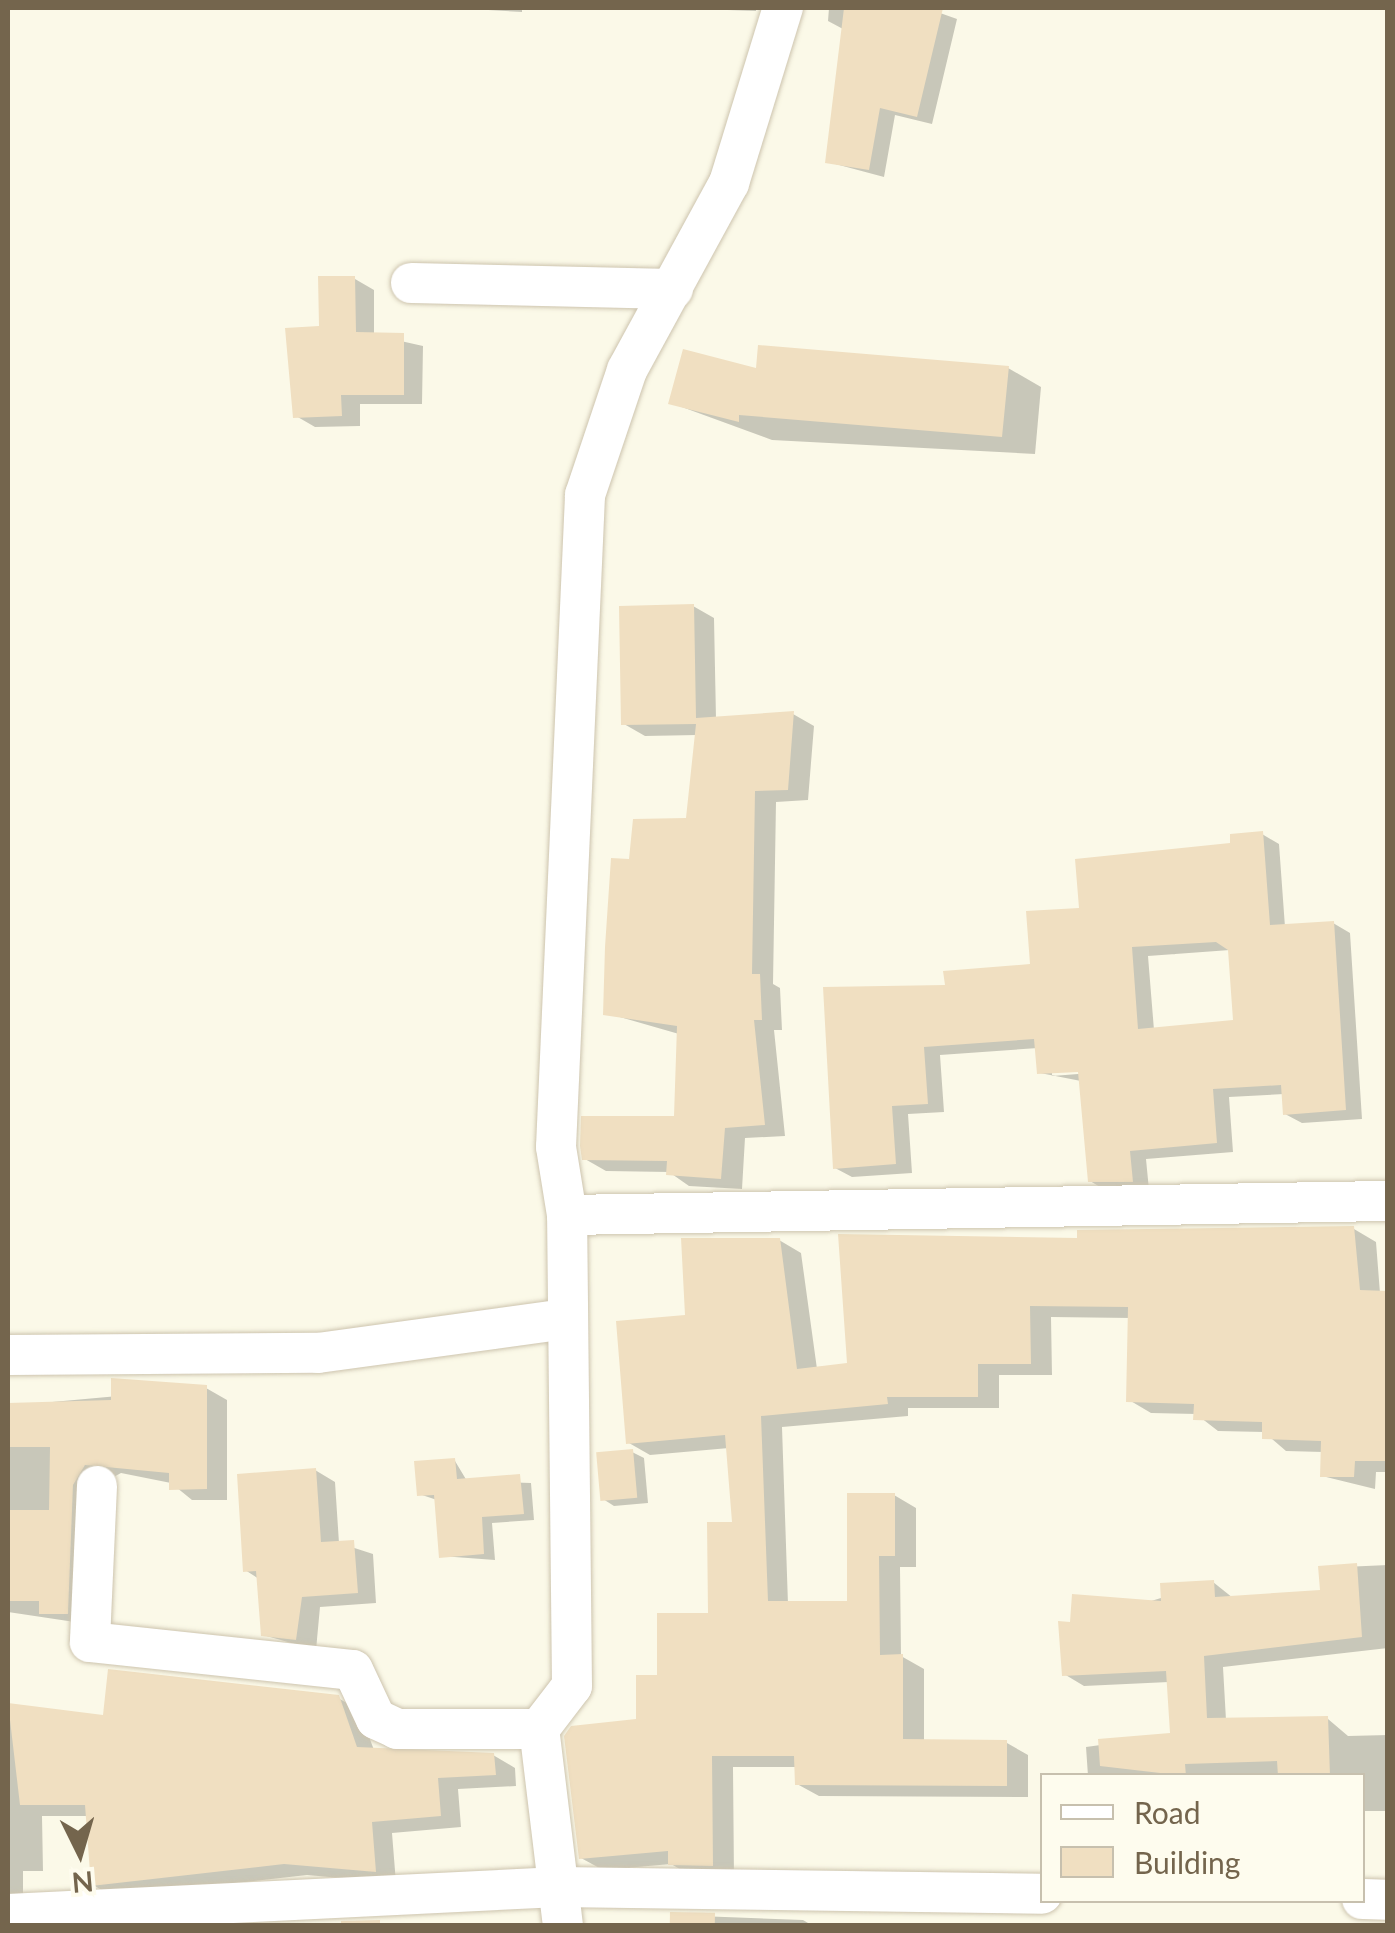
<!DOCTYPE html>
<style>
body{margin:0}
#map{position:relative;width:1395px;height:1933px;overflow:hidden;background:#fbf9e8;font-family:Lato,sans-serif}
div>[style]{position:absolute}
.shadow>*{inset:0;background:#0003}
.building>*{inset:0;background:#f0dfc1;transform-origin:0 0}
.roads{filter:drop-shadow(0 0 2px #cdc4ae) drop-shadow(0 0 2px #cdc4ae)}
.minor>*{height:40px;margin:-20px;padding:0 20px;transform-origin:20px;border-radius:20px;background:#fff}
span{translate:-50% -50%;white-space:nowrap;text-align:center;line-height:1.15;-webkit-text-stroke:10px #fefcee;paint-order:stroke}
.frame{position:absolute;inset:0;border:10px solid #74654d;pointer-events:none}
.legend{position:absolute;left:1040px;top:1773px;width:325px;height:130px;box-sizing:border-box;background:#fefcee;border:2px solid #c7c0ae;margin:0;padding:12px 18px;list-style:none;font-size:30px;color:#74654d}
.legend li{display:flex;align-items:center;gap:20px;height:50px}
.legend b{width:50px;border:2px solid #c7c0ae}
.north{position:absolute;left:30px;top:1803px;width:100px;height:100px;-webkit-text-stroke:8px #fefcee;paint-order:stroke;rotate:175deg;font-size:28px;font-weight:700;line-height:40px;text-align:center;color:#74654d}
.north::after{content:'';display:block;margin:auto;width:35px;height:45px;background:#74654d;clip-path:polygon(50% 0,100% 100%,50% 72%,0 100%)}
</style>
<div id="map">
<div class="shadow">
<i style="clip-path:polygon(483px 8px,522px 8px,522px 12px,488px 10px)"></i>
<i style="clip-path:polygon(670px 8px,756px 8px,756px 11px)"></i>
<i style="clip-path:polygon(829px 8px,926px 8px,957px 19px,932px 124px,895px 115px,884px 177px,828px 162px,843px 29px,828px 21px)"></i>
<i style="clip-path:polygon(355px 279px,374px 290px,374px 335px,423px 346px,422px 404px,360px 404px,360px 426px,315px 427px,296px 416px)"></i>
<i style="clip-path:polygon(1008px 368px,1041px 387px,1035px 454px,772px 440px,671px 403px,758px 372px)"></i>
<i style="clip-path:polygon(693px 606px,714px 618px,716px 719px,793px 714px,814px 726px,808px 800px,776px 802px,773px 984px,780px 988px,782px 1030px,774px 1030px,785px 1136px,745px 1138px,742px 1189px,689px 1186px,669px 1172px,606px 1171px,585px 1159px,676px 1118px,679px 1034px,606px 1013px,632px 862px,688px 820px,697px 735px,645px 736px,624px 724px)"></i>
<i style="clip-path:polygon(evenodd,1262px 834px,1279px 844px,1285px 927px,1333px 923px,1350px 933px,1362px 1119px,1302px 1123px,1285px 1114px,1284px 1094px,1229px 1097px,1233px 1152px,1146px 1159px,1149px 1190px,1107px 1191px,1090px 1181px,1081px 1081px,1040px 1073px,1038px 1048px,940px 1055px,944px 1112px,908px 1114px,912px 1173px,852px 1177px,835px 1168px,947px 988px,1032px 967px,1081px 910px,1262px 834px,1230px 950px,1236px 1023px,1154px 1030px,1148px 956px,1230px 950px,1262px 834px,1090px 1068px,1091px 1073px,1052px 1076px,1052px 1071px,1090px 1068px)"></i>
<i style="clip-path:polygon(1354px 1229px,1376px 1242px,1380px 1293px,1388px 1293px,1388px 1472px,1376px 1472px,1375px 1489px,1322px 1476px,1323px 1452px,1286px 1451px,1264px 1432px,1218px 1431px,1196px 1414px,1151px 1413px,1129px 1400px,1131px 1318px,1051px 1317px,1052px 1375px,999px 1375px,999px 1408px,908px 1408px,908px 1416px,782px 1427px,788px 1604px,849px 1603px,894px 1495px,916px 1508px,916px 1567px,900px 1567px,901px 1656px,924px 1669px,924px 1742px,1007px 1743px,1028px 1755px,1028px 1797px,819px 1796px,797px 1784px,797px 1767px,733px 1767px,734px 1877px,692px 1876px,671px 1864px,603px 1870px,581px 1858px,659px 1678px,711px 1616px,735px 1524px,729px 1448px,650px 1455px,629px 1443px,687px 1318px,779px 1240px,801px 1253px,817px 1369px,850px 1366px,1079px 1241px)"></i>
<i style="clip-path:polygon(206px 1388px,227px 1400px,227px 1500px,192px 1500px,171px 1483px,121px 1473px,97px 1486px,88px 1624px,8px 1612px,8px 1406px)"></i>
<i style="clip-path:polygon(632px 1452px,644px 1458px,648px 1503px,614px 1506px,603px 1499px)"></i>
<i style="clip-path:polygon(455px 1461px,467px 1481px,531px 1483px,534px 1520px,492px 1523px,495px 1560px,441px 1556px,437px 1500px,419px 1494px)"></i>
<i style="clip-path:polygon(315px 1470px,335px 1482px,339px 1543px,373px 1554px,376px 1603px,320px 1607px,316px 1650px,263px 1635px,259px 1579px,245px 1570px)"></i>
<i style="clip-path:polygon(1388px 1565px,1388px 1648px,1223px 1667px,1226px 1720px,1328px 1719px,1348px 1736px,1388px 1735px,1388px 1811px,1362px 1811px,1362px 1776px,1088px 1776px,1086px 1747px,1173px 1735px,1169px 1682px,1084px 1686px,1064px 1674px,1073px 1625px,1213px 1582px,1233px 1598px,1322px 1592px,1321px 1568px)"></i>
<i style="clip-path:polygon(338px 1698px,359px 1710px,374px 1750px,493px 1755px,515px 1768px,516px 1786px,458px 1789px,461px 1827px,392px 1833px,396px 1883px,307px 1875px,114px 1897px,93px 1885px,88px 1816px,42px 1816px,43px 1871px,23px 1871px,23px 1902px,8px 1903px,8px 1705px,105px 1717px)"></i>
<i style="clip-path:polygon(673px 1915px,803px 1920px,813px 1926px,673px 1926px)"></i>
</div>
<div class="building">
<i style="clip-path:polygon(844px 8px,943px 8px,917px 117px,880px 108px,869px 170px,825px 163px)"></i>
<i style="clip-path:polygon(318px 276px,355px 276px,356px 332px,404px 333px,404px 395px,341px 395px,342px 416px,293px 418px,285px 328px,319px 326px)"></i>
<i style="clip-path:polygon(758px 345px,1009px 366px,1002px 437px,739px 415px,739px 422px,668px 404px,683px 349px,756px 368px)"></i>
<i style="clip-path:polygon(694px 604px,696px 718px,794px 711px,788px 790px,755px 791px,752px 974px,760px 974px,762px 1020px,754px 1020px,765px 1125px,725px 1128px,721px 1179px,666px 1175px,667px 1161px,582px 1160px,580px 1146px,581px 1116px,674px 1116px,677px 1026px,603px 1015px,605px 947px,611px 858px,629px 859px,633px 819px,686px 818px,696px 724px,621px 725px,619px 606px)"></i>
<i style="clip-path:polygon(evenodd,1263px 831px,1270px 925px,1334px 921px,1346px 1110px,1283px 1115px,1281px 1085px,1213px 1089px,1217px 1143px,1130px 1151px,1133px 1182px,1088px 1182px,1078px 1072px,1037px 1074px,1034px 1039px,924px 1047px,928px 1104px,892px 1106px,896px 1164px,833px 1169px,823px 987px,945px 985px,943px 971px,1030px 964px,1026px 911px,1079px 908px,1075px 859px,1230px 843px,1230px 834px,1263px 831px,1216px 942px,1228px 950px,1233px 1020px,1138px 1029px,1132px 947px,1216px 942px)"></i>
<i style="clip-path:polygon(1354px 1226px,1360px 1290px,1388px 1291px,1388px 1461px,1355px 1461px,1354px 1477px,1320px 1477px,1321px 1441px,1262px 1439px,1262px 1422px,1193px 1420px,1194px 1404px,1126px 1402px,1128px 1307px,1030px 1306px,1031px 1364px,978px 1364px,978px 1397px,887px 1397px,888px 1404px,761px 1416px,768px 1601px,847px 1601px,847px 1493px,895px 1493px,895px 1556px,879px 1556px,880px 1655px,903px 1654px,903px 1739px,1007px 1740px,1007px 1786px,795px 1785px,794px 1756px,712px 1756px,713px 1866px,668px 1865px,668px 1851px,579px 1859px,564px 1736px,571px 1726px,636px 1719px,636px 1675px,657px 1675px,657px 1613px,708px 1613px,707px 1522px,732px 1522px,725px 1435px,626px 1444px,616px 1321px,685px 1315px,681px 1238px,780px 1238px,797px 1369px,847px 1363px,838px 1234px,1077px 1238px,1077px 1230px)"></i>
<i style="clip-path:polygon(111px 1378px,207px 1385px,207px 1489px,169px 1490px,169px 1473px,85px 1465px,73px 1485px,68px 1614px,39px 1614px,39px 1601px,8px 1601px,8px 1510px,49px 1510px,50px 1447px,8px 1447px,8px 1403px,111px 1400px)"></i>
<i style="left:633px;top:1449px;width:49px;height:37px;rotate:85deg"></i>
<i style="clip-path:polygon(455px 1458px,457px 1479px,520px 1474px,524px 1514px,482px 1517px,484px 1554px,439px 1558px,434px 1495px,417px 1496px,414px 1461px)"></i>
<i style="clip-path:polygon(316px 1468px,321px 1542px,354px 1540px,358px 1593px,302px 1597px,296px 1640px,261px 1636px,256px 1571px,243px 1572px,237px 1474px)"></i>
<i style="clip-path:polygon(1357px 1563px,1362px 1637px,1204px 1656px,1207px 1718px,1328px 1716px,1330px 1776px,1278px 1776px,1277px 1761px,1185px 1764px,1186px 1776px,1100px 1766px,1098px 1739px,1170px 1733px,1166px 1671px,1062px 1676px,1058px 1621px,1070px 1622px,1072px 1594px,1161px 1601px,1160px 1583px,1214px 1580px,1215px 1597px,1320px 1590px,1318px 1566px)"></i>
<i style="clip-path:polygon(108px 1669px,339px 1695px,357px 1747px,494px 1753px,496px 1775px,438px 1778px,441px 1816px,372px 1822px,376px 1872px,284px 1864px,91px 1886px,85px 1805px,20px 1805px,8px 1703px,103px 1715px)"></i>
<i style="left:670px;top:1912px;width:45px;height:14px;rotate:1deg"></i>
<i style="clip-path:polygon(380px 1920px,380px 1926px,341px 1926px,341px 1921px)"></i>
</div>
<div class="roads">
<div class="minor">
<i style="left:411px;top:283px;width:262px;rotate:1.3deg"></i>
<i style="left:567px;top:1215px;width:821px;rotate:-0.98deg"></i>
<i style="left:8px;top:1355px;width:310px;rotate:-0.4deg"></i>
<i style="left:318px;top:1353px;width:251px;rotate:-7.8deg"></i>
<i style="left:97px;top:1486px;width:156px;rotate:92.6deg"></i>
<i style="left:90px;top:1642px;width:264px;rotate:6.1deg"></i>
<i style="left:353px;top:1670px;width:54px;rotate:64.9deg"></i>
<i style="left:376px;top:1719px;width:23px;rotate:25deg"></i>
<i style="left:397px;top:1729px;width:142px"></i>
<i style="left:1362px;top:1899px;width:26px;rotate:2deg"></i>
<i style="left:8px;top:1914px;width:551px;rotate:-2.81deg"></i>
<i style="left:558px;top:1887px;width:484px;rotate:0.8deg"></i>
<i style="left:563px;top:1926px;width:198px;rotate:-96.9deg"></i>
<i style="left:539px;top:1729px;width:54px;rotate:-52.5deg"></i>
<i style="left:572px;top:1686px;width:471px;rotate:-90.6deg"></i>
<i style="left:567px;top:1215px;width:69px;rotate:-99.2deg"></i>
<i style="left:556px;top:1147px;width:653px;rotate:-87.45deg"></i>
<i style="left:585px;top:495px;width:132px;rotate:-71.4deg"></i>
<i style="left:627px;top:370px;width:213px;rotate:-61.4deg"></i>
<i style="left:729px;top:183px;width:183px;rotate:-72.9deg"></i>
</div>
</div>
<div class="frame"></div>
<ul class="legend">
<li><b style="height:12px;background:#fff"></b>Road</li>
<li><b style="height:28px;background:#f0dfc1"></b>Building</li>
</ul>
<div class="north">N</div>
</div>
